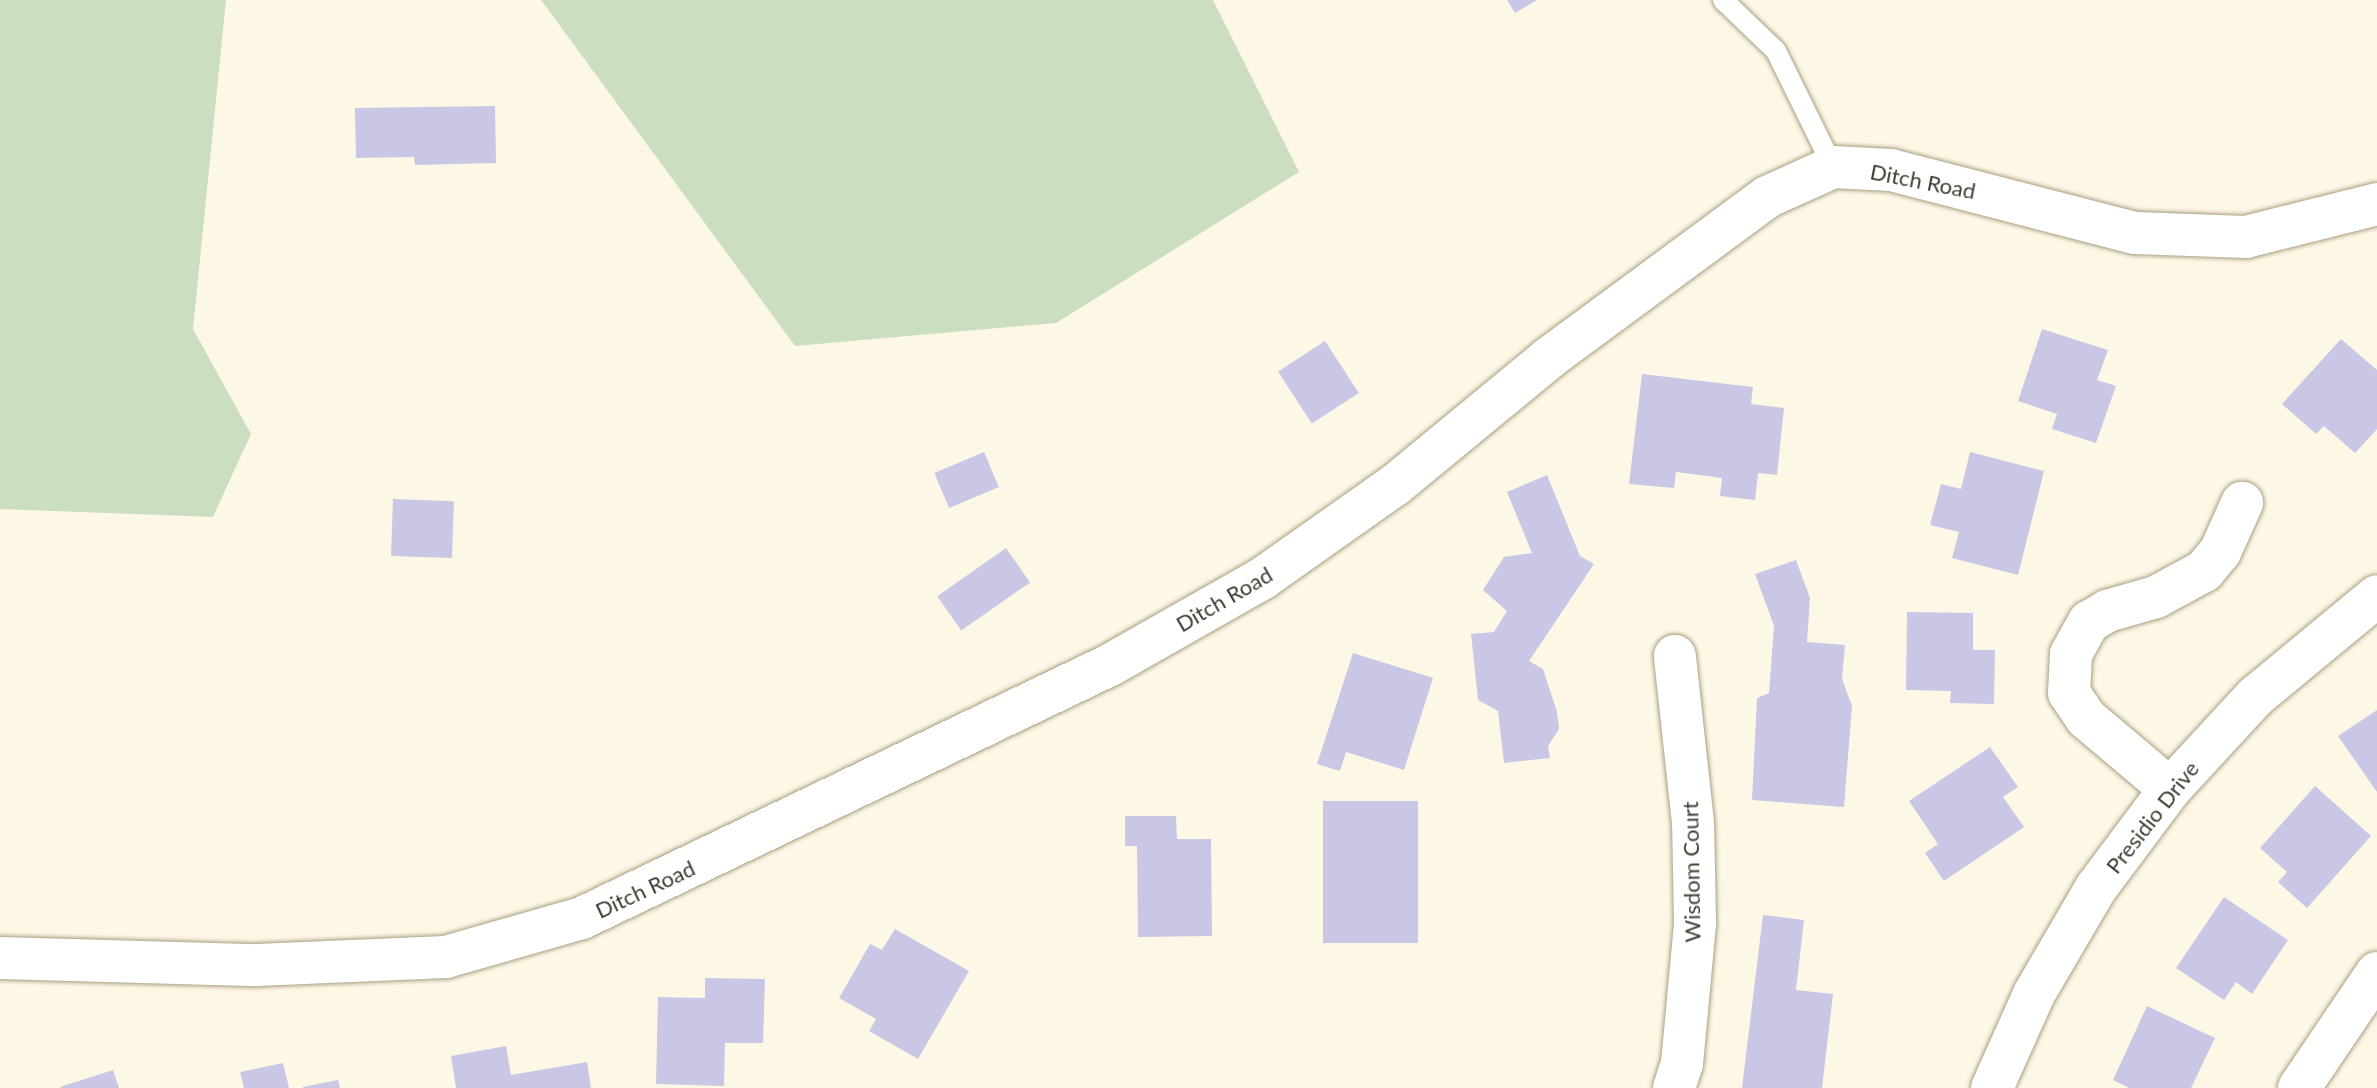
<!DOCTYPE html>
<style>
body{margin:0}
#map{position:relative;width:2377px;height:1088px;overflow:hidden;background:#fdf8e6;font-family:Lato,sans-serif}
div>[style]{position:absolute}
.green>*{inset:0;background:#cbdec2}
.building>*{inset:0;background:#c9c7e5;transform-origin:0 0}
.roads{filter:drop-shadow(0 0 2px #a89f83) drop-shadow(0 0 2px #a89f83)}
.service>*{height:20px;margin:-10px;padding:0 10px;transform-origin:10px;border-radius:10px;background:#fff}
.minor>*{height:42px;margin:-21px;padding:0 21px;transform-origin:21px;border-radius:21px;background:#fff}
span{translate:-50% -50%;white-space:nowrap;text-align:center;line-height:1.15;-webkit-text-stroke:7px #fff;paint-order:stroke}
.street-label{font-size:22px;color:#403c30}
</style>
<div id="map">
<div class="green">
<i style="clip-path:polygon(0 0,226px 0,193px 329px,251px 434px,213px 517px,0 509px)"></i>
<i style="clip-path:polygon(541px 0,1213px 0,1299px 172px,1056px 323px,795px 346px)"></i>
</div>
<div class="building">
<i style="clip-path:polygon(1507px 0,1537px 0,1515px 13px)"></i>
<i style="clip-path:polygon(495px 106px,496px 163px,415px 165px,414px 157px,356px 158px,355px 108px)"></i>
<i style="clip-path:polygon(2042px 329px,2108px 350px,2097px 380px,2116px 386px,2096px 443px,2052px 429px,2057px 414px,2018px 401px)"></i>
<i style="clip-path:polygon(2341px 339px,2377px 370px,2377px 429px,2355px 453px,2324px 426px,2316px 434px,2282px 404px)"></i>
<i style="left:1325px;top:341px;width:62px;height:56px;rotate:57deg"></i>
<i style="clip-path:polygon(1642px 374px,1753px 387px,1751px 404px,1784px 408px,1777px 475px,1758px 473px,1755px 500px,1720px 496px,1722px 478px,1676px 472px,1674px 488px,1629px 484px)"></i>
<i style="left:984px;top:452px;width:38px;height:54px;rotate:67deg"></i>
<i style="clip-path:polygon(1970px 452px,2044px 471px,2018px 575px,1952px 558px,1959px 532px,1930px 525px,1941px 484px,1961px 489px)"></i>
<i style="clip-path:polygon(1547px 475px,1580px 556px,1594px 564px,1529px 661px,1543px 669px,1557px 712px,1559px 729px,1548px 746px,1550px 758px,1504px 763px,1498px 711px,1478px 700px,1471px 634px,1494px 632px,1507px 611px,1483px 590px,1504px 557px,1532px 553px,1507px 492px)"></i>
<i style="left:393px;top:499px;width:61px;height:57px;rotate:2deg"></i>
<i style="left:1006px;top:548px;width:42px;height:84px;rotate:55deg"></i>
<i style="clip-path:polygon(1796px 560px,1810px 598px,1807px 642px,1845px 645px,1842px 679px,1852px 706px,1844px 807px,1752px 800px,1757px 698px,1769px 693px,1774px 626px,1755px 574px)"></i>
<i style="clip-path:polygon(1907px 612px,1973px 613px,1973px 650px,1995px 650px,1994px 704px,1950px 703px,1951px 691px,1906px 690px)"></i>
<i style="clip-path:polygon(1353px 653px,1433px 678px,1404px 770px,1346px 752px,1340px 771px,1317px 764px)"></i>
<i style="clip-path:polygon(2377px 710px,2377px 792px,2338px 736px)"></i>
<i style="clip-path:polygon(1990px 747px,2018px 787px,2003px 797px,2024px 827px,1944px 881px,1925px 853px,1938px 844px,1909px 801px)"></i>
<i style="clip-path:polygon(2315px 786px,2371px 836px,2307px 908px,2278px 882px,2287px 872px,2260px 848px)"></i>
<i style="left:1323px;top:801px;width:95px;height:142px"></i>
<i style="clip-path:polygon(1125px 816px,1176px 816px,1177px 839px,1211px 839px,1212px 936px,1138px 937px,1137px 846px,1125px 846px)"></i>
<i style="clip-path:polygon(2224px 897px,2288px 940px,2252px 994px,2236px 982px,2224px 1000px,2176px 968px)"></i>
<i style="clip-path:polygon(1763px 915px,1804px 920px,1796px 990px,1833px 994px,1822px 1088px,1742px 1088px)"></i>
<i style="clip-path:polygon(895px 929px,969px 971px,918px 1059px,869px 1031px,876px 1019px,839px 998px,870px 944px,882px 950px)"></i>
<i style="clip-path:polygon(705px 978px,765px 979px,763px 1043px,725px 1043px,724px 1086px,656px 1084px,658px 997px,705px 998px)"></i>
<i style="clip-path:polygon(2147px 1006px,2215px 1038px,2191px 1088px,2129px 1088px,2113px 1080px)"></i>
<i style="clip-path:polygon(506px 1046px,511px 1075px,587px 1062px,591px 1088px,456px 1088px,451px 1056px)"></i>
<i style="clip-path:polygon(283px 1063px,289px 1088px,244px 1088px,240px 1072px)"></i>
<i style="clip-path:polygon(113px 1070px,119px 1088px,61px 1088px,60px 1087px)"></i>
<i style="clip-path:polygon(338px 1080px,340px 1088px,303px 1088px,303px 1087px)"></i>
</div>
<div class="roads">
<div class="service">
<i style="left:1723px;top:0;width:74px;rotate:43.9deg"></i>
<i style="left:1776px;top:51px;width:129px;rotate:63.8deg"></i>
</div>
<div class="minor">
<i style="left:2170px;top:789px;width:110px;rotate:-139.8deg"></i>
<i style="left:2086px;top:718px;width:30px;rotate:-124deg"></i>
<i style="left:2069px;top:693px;width:39px;rotate:-87deg"></i>
<i style="left:2071px;top:654px;width:37px;rotate:-61deg"></i>
<i style="left:2089px;top:622px;width:21px;rotate:-31deg"></i>
<i style="left:2107px;top:611px;width:51px;rotate:-15.9deg"></i>
<i style="left:2156px;top:597px;width:55px;rotate:-28.4deg"></i>
<i style="left:2204px;top:571px;width:25px;rotate:-50deg"></i>
<i style="left:2220px;top:552px;width:54px;rotate:-65.8deg"></i>
<i style="left:0;top:958px;width:257px;rotate:1.6deg"></i>
<i style="left:257px;top:965px;width:189px;rotate:-2.4deg"></i>
<i style="left:446px;top:957px;width:141px;rotate:-16deg"></i>
<i style="left:582px;top:918px;width:585px;rotate:-25.6deg"></i>
<i style="left:1110px;top:665px;width:176px;rotate:-29.6deg"></i>
<i style="left:1263px;top:578px;width:161px;rotate:-35.2deg"></i>
<i style="left:1395px;top:485px;width:200px;rotate:-39.5deg"></i>
<i style="left:1549px;top:358px;width:271px;rotate:-36.4deg"></i>
<i style="left:1767px;top:197px;width:72px;rotate:-24.4deg"></i>
<i style="left:1833px;top:167px;width:58px;rotate:3deg"></i>
<i style="left:1891px;top:170px;width:252px;rotate:14.5deg"></i>
<i style="left:2135px;top:233px;width:111px;rotate:2.1deg"></i>
<i style="left:2246px;top:237px;width:135px;rotate:-14.1deg"></i>
<i style="left:1674px;top:1088px;width:25px;rotate:-72deg"></i>
<i style="left:1682px;top:1064px;width:142px;rotate:-84.7deg"></i>
<i style="left:1695px;top:923px;width:100px;rotate:-91.1deg"></i>
<i style="left:1693px;top:823px;width:168px;rotate:-96.2deg"></i>
<i style="left:1992px;top:1088px;width:103px;rotate:-65.9deg"></i>
<i style="left:2034px;top:994px;width:123px;rotate:-59.7deg"></i>
<i style="left:2096px;top:888px;width:124px;rotate:-53.2deg"></i>
<i style="left:2170px;top:789px;width:125px;rotate:-47.3deg"></i>
<i style="left:2255px;top:697px;width:158px;rotate:-39.6deg"></i>
<i style="left:2299px;top:1088px;width:139px;rotate:-55.9deg"></i>
</div>
</div>
<div class="street-label">
<span style="left:1923px;top:181px;rotate:11deg">Ditch Road</span>
<span style="left:1224px;top:599px;rotate:-30deg">Ditch Road</span>
<span style="left:2152px;top:817px;rotate:-52deg">Presidio Drive</span>
<span style="left:1691px;top:872px;rotate:-91deg">Wisdom Court</span>
<span style="left:645px;top:889px;rotate:-25deg">Ditch Road</span>
</div>
</div>
